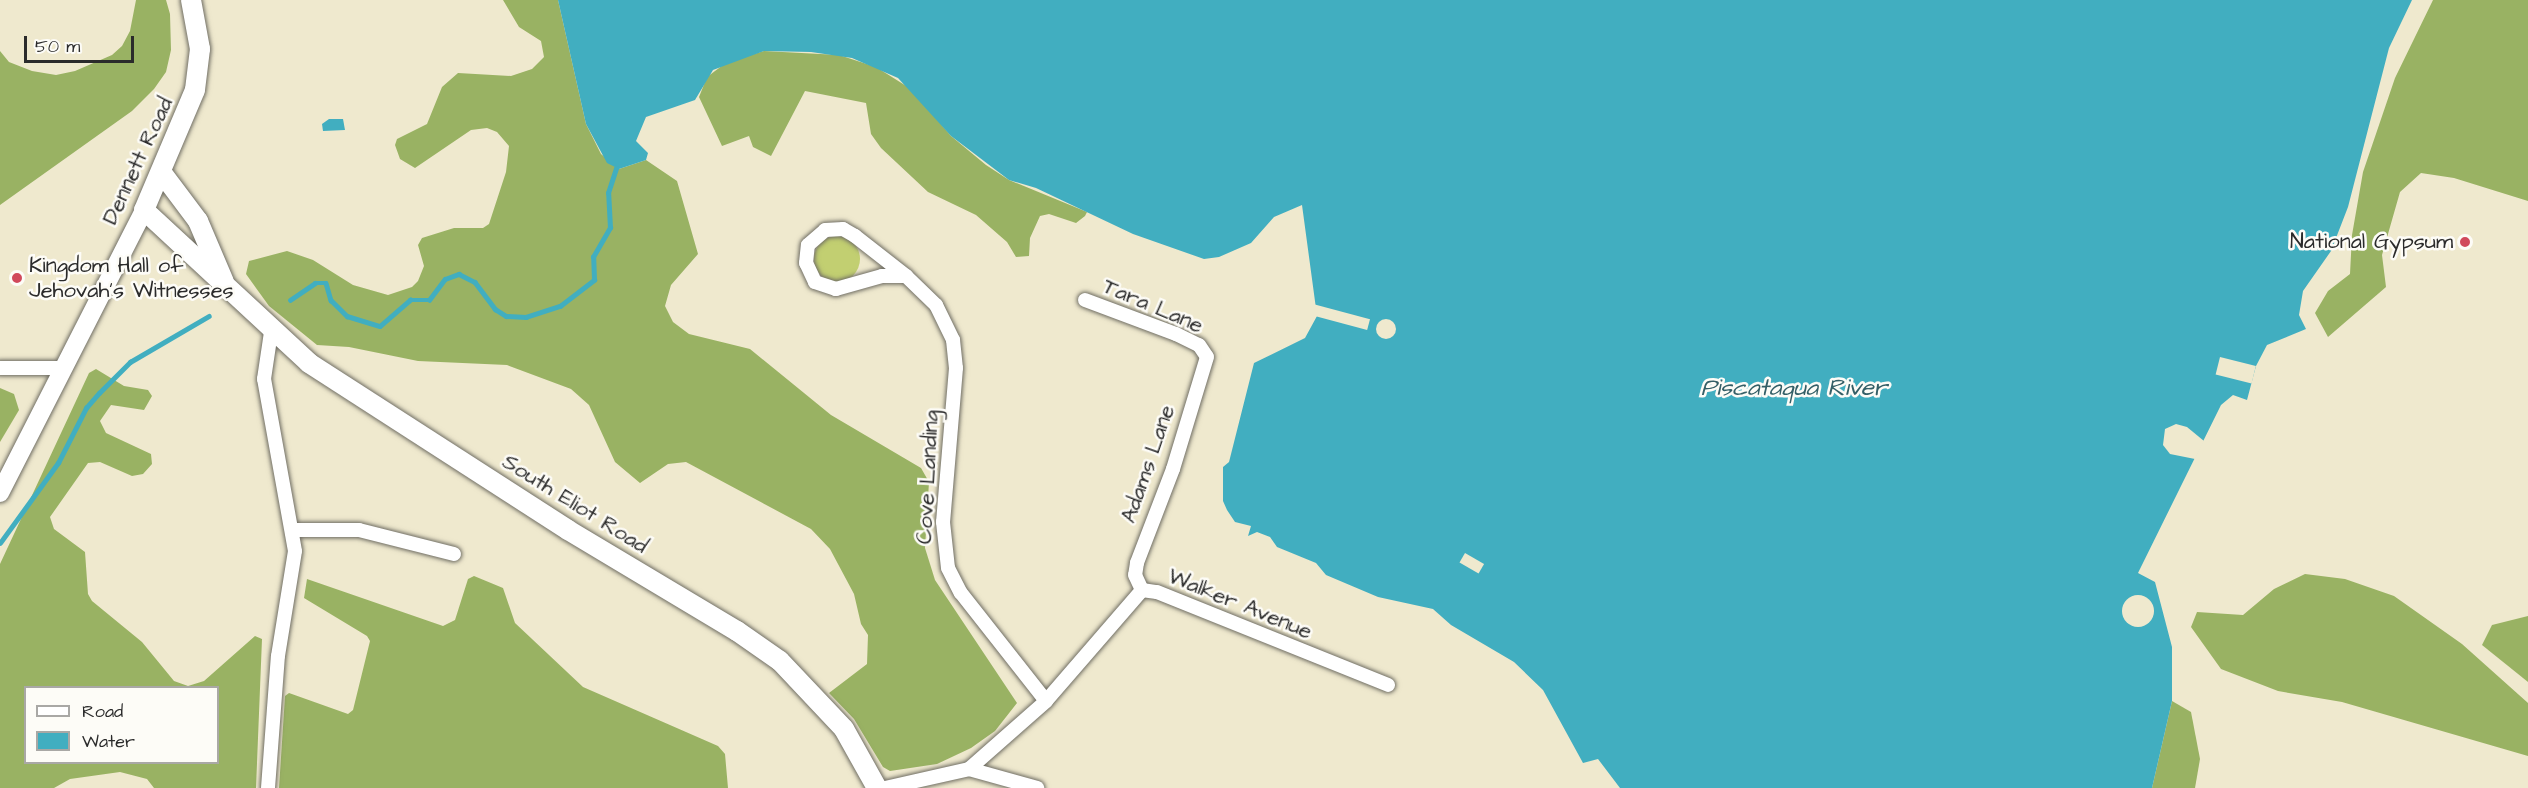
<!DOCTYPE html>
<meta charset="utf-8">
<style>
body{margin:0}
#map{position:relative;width:2528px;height:788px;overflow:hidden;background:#efe9ce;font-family:"Architects Daughter",sans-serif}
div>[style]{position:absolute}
.green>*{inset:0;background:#c2cf71}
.round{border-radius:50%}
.forest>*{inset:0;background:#99b263}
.water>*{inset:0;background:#41aec0}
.pier>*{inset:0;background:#efe9ce;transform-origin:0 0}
.stream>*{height:4.5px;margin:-2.25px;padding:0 2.25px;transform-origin:2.25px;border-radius:2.25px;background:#41aec0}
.roads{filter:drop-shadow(0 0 2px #706e64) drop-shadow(0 0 2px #706e64)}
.minor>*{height:14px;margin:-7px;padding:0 7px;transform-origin:7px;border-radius:7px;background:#fff}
.tertiary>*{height:18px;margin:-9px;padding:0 9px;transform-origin:9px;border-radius:9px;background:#fff}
.secondary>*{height:20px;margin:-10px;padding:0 10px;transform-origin:10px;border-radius:10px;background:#fff}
.dots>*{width:16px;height:16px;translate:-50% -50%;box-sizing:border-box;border:3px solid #fdfcf7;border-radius:50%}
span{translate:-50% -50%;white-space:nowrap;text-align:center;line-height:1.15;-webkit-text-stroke:5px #fdfcf7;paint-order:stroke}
.street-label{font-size:22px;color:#2b2b2b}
.poi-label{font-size:22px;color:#2b2b2b}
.right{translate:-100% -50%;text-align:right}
.left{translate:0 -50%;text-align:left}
.water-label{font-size:24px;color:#345f67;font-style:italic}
.legend{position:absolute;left:24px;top:686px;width:195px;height:78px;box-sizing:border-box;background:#fdfcf7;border:2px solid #a9a8a5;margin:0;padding:8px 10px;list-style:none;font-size:18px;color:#2b2b2b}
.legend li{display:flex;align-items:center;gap:12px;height:30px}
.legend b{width:30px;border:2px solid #a9a8a5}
.scale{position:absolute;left:24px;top:36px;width:110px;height:27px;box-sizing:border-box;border:3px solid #2b2b2b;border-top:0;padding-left:8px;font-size:18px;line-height:21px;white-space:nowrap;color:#2b2b2b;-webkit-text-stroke:4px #fdfcf7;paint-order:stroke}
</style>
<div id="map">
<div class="green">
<i class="round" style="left:814px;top:236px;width:46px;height:46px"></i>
</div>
<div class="forest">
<i style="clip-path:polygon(136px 0,166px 0,170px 14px,171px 50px,166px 72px,154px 89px,132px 111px,0 205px,0 51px,9px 62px,32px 71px,56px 75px,75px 71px,112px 55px,122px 46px,130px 31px)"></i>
<i style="clip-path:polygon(503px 0,558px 0,586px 124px,601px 154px,619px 169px,646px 160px,677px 181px,698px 254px,671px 285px,665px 306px,673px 322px,689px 334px,750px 349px,831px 415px,921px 468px,929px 482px,925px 548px,935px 580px,1017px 703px,995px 731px,971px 748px,937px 764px,890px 771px,883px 767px,854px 719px,829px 693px,867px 664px,868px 635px,861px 624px,854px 594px,830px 549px,811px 529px,686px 462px,668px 464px,640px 483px,615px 462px,589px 405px,571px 389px,507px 365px,418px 361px,349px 347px,317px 345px,269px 306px,246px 274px,249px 261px,287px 251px,313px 260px,353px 285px,388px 295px,412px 287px,418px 281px,424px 266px,418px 245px,422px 238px,454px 228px,483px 228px,489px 224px,506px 172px,509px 146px,497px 132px,487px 128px,471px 130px,415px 168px,400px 159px,395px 145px,397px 139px,427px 124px,442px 87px,458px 73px,511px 76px,532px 69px,544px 57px,541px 41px,519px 27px)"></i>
<i style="clip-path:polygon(2433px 0,2528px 0,2528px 201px,2454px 178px,2421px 173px,2400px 192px,2382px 255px,2386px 287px,2328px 337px,2315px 313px,2328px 291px,2350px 274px,2352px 235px,2363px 172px,2395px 78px)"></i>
<i style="clip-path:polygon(764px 51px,839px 55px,876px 67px,911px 89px,951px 136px,986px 165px,1009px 180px,1087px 212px,1085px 216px,1076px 223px,1049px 214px,1040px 216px,1030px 238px,1029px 256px,1016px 257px,1007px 242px,976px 215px,928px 192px,881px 148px,871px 134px,866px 103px,805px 91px,771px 156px,753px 147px,749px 136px,722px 146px,699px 97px,707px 77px,727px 62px)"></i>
<i style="clip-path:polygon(evenodd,96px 369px,124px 386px,148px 390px,152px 396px,144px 410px,111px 405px,100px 421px,106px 433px,151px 454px,152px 464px,143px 474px,132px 476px,100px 462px,88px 463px,50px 517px,54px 529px,85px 552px,88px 594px,92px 601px,142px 642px,174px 681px,188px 686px,204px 681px,255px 636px,262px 639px,256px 788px,154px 788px,147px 779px,120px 772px,70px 779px,54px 788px,0 788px,0 564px,89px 373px,96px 369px,26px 688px,218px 688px,218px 762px,26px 762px,26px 688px)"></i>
<i style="clip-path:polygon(0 388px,14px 394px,19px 410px,0 442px)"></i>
<i style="clip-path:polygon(2305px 574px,2345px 579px,2394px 596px,2462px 644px,2528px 703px,2528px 756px,2342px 702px,2278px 691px,2221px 669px,2191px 627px,2197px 612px,2243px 615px,2274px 589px)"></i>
<i style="clip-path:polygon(474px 576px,503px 588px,515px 623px,583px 687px,718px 746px,725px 754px,728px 788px,279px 788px,285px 696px,289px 693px,348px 714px,353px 710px,370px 641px,367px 636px,304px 598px,307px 579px,443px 626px,455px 620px,468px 579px)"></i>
<i style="clip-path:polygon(2528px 616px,2528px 682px,2482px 645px,2492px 625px)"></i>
<i style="clip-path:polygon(2172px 701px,2191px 712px,2200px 759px,2195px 788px,2152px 788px)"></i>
</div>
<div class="water">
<i style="clip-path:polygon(558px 0,2412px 0,2389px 48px,2348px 207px,2331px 251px,2303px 291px,2299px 315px,2306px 329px,2267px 345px,2256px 366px,2247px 400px,2233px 395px,2221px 405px,2138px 573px,2155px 582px,2172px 647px,2172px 701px,2152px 788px,1620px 788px,1598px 759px,1583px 763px,1543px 690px,1514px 662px,1451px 625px,1433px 609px,1378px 597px,1326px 575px,1316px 563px,1277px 547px,1270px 537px,1257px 532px,1248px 536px,1251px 526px,1235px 522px,1227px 510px,1223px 501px,1223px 467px,1229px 462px,1254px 363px,1305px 338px,1317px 316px,1302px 205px,1274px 217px,1251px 243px,1219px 257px,1204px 259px,1133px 234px,1036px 188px,1009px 180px,951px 136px,898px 78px,852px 58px,811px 52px,764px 51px,713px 70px,695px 100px,646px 117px,636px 141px,648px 153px,646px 160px,619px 169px,607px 163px,586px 124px)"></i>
<i style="clip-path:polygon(329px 119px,343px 119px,345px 130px,323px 131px,322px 124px)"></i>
</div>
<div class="pier">
<i style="left:1313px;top:304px;width:59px;height:11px;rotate:15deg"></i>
<i class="round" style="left:1376px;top:319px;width:20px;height:20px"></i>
<i style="left:2220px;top:357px;width:37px;height:18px;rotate:14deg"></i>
<i style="clip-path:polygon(2176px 424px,2187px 427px,2204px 441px,2195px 459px,2170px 454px,2163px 445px,2165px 429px)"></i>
<i style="left:1465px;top:553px;width:22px;height:11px;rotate:30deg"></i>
<i class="round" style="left:2122px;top:595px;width:32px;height:32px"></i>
</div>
<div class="stream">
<i style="left:290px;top:300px;width:30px;rotate:-34deg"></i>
<i style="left:315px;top:283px;width:11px"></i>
<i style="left:326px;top:283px;width:18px;rotate:74deg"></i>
<i style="left:331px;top:300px;width:23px;rotate:45deg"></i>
<i style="left:347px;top:316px;width:34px;rotate:17deg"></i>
<i style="left:380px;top:326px;width:40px;rotate:-41deg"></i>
<i style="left:410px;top:300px;width:19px"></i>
<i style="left:429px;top:300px;width:26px;rotate:-53deg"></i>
<i style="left:445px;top:279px;width:15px;rotate:-20deg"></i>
<i style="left:459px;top:274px;width:18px;rotate:27deg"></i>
<i style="left:475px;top:282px;width:34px;rotate:53deg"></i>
<i style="left:495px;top:309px;width:13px;rotate:32deg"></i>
<i style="left:506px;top:316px;width:20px;rotate:3deg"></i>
<i style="left:526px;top:317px;width:36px;rotate:-18deg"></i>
<i style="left:560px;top:306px;width:43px;rotate:-37.4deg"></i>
<i style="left:594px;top:280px;width:23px;rotate:-92deg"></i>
<i style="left:593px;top:257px;width:34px;rotate:-60deg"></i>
<i style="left:610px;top:228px;width:35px;rotate:-93deg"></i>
<i style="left:608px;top:193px;width:26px;rotate:-72deg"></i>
<i style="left:0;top:543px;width:99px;rotate:-54.1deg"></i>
<i style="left:58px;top:463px;width:62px;rotate:-63deg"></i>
<i style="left:86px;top:408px;width:20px;rotate:-49deg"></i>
<i style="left:99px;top:393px;width:44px;rotate:-45deg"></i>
<i style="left:130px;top:362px;width:91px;rotate:-30.2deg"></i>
</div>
<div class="roads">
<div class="minor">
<i style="left:843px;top:229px;width:14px;rotate:30deg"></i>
<i style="left:855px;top:236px;width:65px;rotate:38.1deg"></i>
<i style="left:906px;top:276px;width:24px;rotate:180deg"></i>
<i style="left:882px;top:276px;width:48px;rotate:164.2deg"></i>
<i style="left:836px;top:289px;width:22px;rotate:-162deg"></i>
<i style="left:815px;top:282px;width:21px;rotate:-115deg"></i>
<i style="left:806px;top:263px;width:18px;rotate:-84deg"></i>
<i style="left:808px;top:245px;width:23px;rotate:-41deg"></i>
<i style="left:825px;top:230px;width:18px;rotate:-3deg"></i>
<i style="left:906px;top:276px;width:42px;rotate:44deg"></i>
<i style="left:936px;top:305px;width:39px;rotate:64deg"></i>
<i style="left:953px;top:340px;width:28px;rotate:84deg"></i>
<i style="left:956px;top:368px;width:155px;rotate:94.8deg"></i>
<i style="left:943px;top:522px;width:46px;rotate:83.8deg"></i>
<i style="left:948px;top:568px;width:28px;rotate:63deg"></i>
<i style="left:961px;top:593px;width:137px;rotate:51.8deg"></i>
<i style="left:1085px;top:300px;width:97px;rotate:20.5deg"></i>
<i style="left:1176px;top:334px;width:25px;rotate:26deg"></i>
<i style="left:1199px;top:345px;width:14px;rotate:56deg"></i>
<i style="left:1207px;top:357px;width:117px;rotate:106.9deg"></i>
<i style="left:1173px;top:469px;width:101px;rotate:111deg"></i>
<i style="left:1137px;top:563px;width:12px;rotate:99deg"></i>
<i style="left:1135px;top:575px;width:17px;rotate:65deg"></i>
<i style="left:0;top:368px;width:61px"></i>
<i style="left:292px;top:530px;width:67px"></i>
<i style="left:359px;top:530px;width:98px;rotate:14.2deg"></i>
<i style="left:969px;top:769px;width:103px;rotate:-41.4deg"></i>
<i style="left:1046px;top:701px;width:147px;rotate:-49.1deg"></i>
<i style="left:1142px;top:590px;width:15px;rotate:8deg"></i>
<i style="left:1157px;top:592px;width:249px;rotate:21.9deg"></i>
<i style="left:268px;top:788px;width:132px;rotate:-85.7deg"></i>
<i style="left:278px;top:656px;width:106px;rotate:-80.8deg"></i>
<i style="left:295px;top:551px;width:175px;rotate:-100.2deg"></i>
<i style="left:264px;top:379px;width:48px;rotate:-81.5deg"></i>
<i style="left:885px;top:788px;width:86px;rotate:-12.7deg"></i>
<i style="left:969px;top:769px;width:71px;rotate:15.6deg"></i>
</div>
<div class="tertiary">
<i style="left:0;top:493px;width:318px;rotate:-63deg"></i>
</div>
<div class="secondary">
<i style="left:191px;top:0;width:50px;rotate:79.6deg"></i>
<i style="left:200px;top:49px;width:41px;rotate:97deg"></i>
<i style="left:195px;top:90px;width:130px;rotate:113deg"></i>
<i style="left:144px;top:210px;width:225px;rotate:42.8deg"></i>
<i style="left:309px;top:363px;width:308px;rotate:32.8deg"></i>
<i style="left:568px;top:530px;width:197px;rotate:30.9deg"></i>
<i style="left:737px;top:631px;width:52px;rotate:34.9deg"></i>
<i style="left:780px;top:661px;width:93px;rotate:46.7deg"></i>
<i style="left:844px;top:729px;width:68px;rotate:60.8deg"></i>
<i style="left:162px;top:173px;width:60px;rotate:53.1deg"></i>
<i style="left:198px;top:221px;width:66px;rotate:66.9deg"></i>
</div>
</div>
<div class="dots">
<i style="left:2465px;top:242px;background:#d1495b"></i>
<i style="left:17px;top:278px;background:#d1495b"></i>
</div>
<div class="street-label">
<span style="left:138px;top:161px;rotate:-65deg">Dennett Road</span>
<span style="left:1153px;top:306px;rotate:23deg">Tara Lane</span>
<span style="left:1148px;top:464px;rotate:-71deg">Adams Lane</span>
<span style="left:928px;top:477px;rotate:-87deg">Cove Landing</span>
<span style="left:575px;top:504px;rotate:32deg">South Eliot Road</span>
<span style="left:1240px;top:604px;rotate:22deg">Walker Avenue</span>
</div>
<div class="poi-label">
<span class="right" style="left:2453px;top:242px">National Gypsum</span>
<span class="left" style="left:29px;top:278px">Kingdom Hall of<br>Jehovah’s Witnesses</span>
</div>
<div class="water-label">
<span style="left:1794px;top:389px">Piscataqua River</span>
</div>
<ul class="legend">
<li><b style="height:8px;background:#fff"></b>Road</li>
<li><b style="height:16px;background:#41aec0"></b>Water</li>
</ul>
<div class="scale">50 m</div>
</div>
